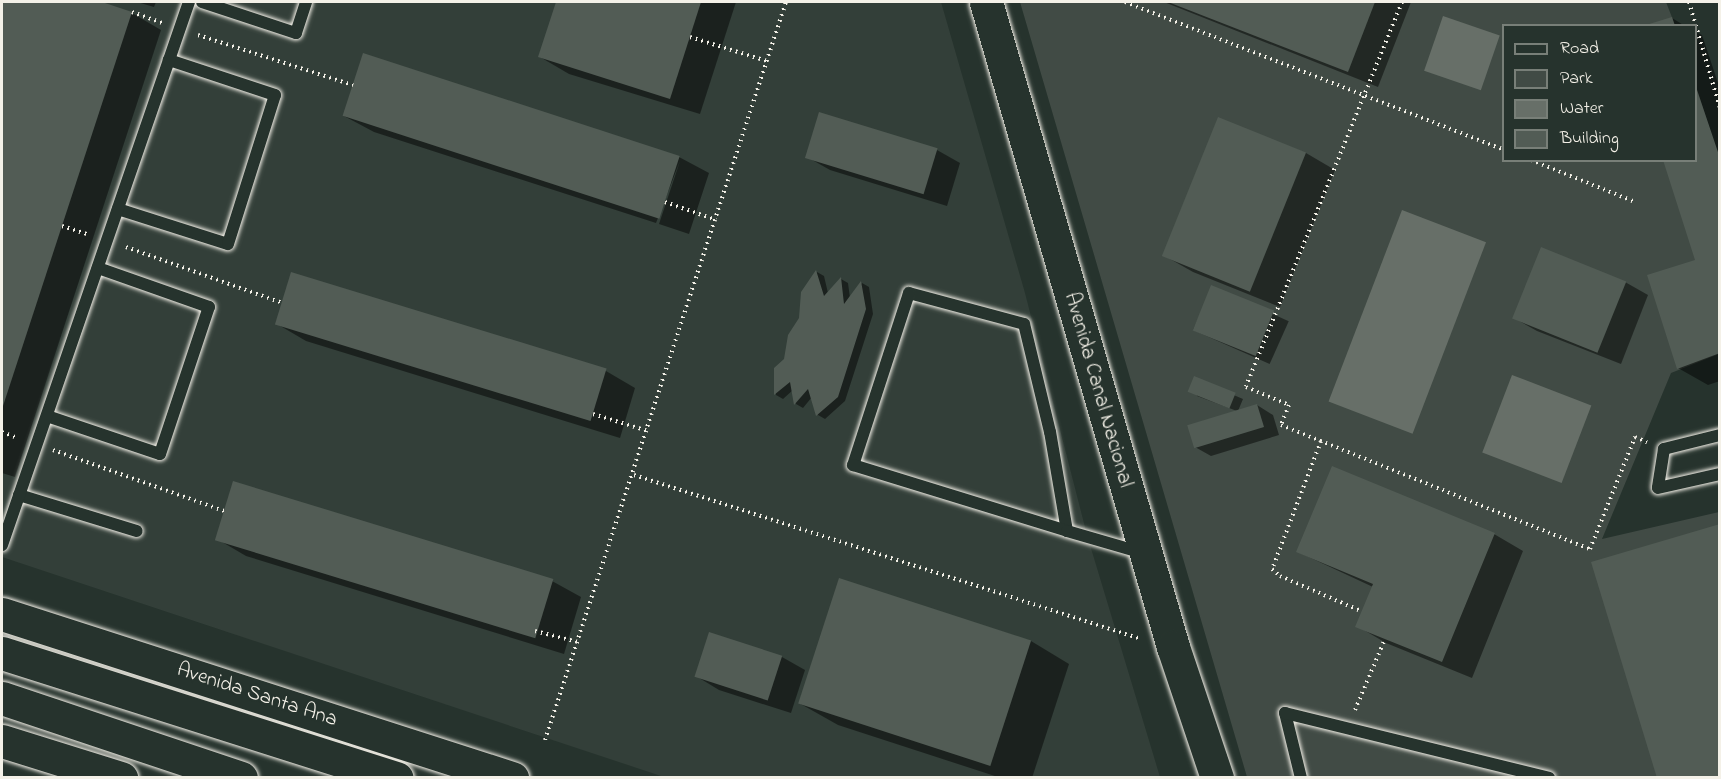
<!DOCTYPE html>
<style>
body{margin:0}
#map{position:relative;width:1721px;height:779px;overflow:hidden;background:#26332d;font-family:"Indie Flower",sans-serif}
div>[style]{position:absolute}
.built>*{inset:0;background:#333f39}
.green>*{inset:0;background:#414b45}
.water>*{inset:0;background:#676f68;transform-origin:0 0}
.shadow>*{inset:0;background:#0007;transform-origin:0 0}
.building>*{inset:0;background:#525c55;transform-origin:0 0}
.path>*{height:4px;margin-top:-2px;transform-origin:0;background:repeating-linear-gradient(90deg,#f4f1e8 0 1.5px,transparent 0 6px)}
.roads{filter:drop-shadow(0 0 2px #f4f1e8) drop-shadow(0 0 2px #f4f1e8)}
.lane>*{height:12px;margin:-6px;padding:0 6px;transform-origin:6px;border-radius:6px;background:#26332d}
.secondary>*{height:33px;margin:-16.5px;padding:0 16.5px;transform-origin:16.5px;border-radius:16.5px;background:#26332d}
span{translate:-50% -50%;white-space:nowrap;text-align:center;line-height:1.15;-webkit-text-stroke:4.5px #26332d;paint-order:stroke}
.street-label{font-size:21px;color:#f4f1e8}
.frame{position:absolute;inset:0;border:3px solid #f4f1e8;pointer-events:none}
.legend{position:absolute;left:1502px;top:24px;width:195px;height:138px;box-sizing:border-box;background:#26332d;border:2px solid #787f78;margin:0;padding:8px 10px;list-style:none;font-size:18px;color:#f4f1e8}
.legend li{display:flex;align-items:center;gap:12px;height:30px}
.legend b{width:30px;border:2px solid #787f78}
</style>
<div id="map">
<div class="built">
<i style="clip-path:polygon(2px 2px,941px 2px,1025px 293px,1087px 535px,1160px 777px,664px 777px,2px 557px)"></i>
</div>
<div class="green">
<i style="clip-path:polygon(1020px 2px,1666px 2px,1675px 25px,1504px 26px,1504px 160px,1696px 160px,1696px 86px,1719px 158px,1719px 354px,1671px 373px,1602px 539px,1719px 512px,1719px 777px,1247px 777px)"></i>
</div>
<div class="water">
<i style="left:1443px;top:16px;width:60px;height:58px;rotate:19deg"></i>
<i style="left:1402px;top:210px;width:90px;height:205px;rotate:21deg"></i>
<i style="left:1512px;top:375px;width:85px;height:83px;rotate:21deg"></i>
</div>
<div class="shadow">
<i style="clip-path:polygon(2px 2px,98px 2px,132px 13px,161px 30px,15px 477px,2px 473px)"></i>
<i style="clip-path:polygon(137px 2px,156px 2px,154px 7px)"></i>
<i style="clip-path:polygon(558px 2px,736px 2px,700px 114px,569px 74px,540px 57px)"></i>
<i style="clip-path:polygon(1164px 2px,1411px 2px,1378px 87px)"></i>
<i style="clip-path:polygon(1672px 18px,1685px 26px,1649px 26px)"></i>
<i style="clip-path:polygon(1696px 32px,1702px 35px,1720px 89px,1720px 381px,1708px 385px,1678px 368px,1648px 276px,1696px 261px)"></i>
<i style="clip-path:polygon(344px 116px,679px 157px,709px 173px,689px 234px,659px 224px,680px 161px,656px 223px,374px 132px)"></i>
<i style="clip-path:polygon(1218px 119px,1306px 153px,1335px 170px,1280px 307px,1193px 272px,1163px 255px)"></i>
<i style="clip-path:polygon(937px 150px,960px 163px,947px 206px,830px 170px,807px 157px)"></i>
<i style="clip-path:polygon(817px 272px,824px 276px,828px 293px,841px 279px,848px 283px,850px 298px,862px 283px,869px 287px,873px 314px,845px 401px,825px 419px,818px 415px,812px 397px,803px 408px,796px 404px,793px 390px,783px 399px,776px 395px,775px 369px,785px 360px,800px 318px,803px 293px)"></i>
<i style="clip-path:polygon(292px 274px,606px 371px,635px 388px,620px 438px,306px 341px,277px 324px)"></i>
<i style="clip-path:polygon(1625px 282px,1648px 295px,1621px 364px,1537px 331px,1514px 318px)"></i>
<i style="left:1212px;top:287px;width:84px;height:47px;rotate:24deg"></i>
<i style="clip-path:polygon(1194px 378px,1243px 399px,1238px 411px,1257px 405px,1273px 415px,1279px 435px,1211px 456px,1195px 447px,1237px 411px,1197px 396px)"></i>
<i style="clip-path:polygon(1494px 534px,1523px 551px,1472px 678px,1386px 643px,1357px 626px,1373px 587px,1298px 552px)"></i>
<i style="clip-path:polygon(217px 539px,552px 581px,581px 597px,564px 654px,246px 556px)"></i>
<i style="clip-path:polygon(840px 580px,1031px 641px,1069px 664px,1032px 778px,1001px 778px,838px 725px,799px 703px)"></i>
<i style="clip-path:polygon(710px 634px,782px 657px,805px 670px,791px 713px,719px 690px,696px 676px)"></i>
</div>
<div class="building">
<i style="clip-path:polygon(2px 2px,102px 2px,132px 12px,2px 409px)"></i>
<i style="clip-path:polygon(556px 2px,701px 2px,670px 99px,538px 57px)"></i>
<i style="clip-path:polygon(1168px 2px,1375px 2px,1348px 72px)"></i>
<i style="clip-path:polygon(1672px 17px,1675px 26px,1646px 26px,1646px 25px)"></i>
<i style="left:363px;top:53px;width:333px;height:66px;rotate:18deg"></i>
<i style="clip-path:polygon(1696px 87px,1720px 158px,1720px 353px,1677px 369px,1647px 275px,1695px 260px,1663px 160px,1696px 160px)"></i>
<i style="left:819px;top:112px;width:124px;height:48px;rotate:17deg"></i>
<i style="left:1218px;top:117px;width:95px;height:150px;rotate:22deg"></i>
<i style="left:1541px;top:247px;width:92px;height:77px;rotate:22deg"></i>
<i style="clip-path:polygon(816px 270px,824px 296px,841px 277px,844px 304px,861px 281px,866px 309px,838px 397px,816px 416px,808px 389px,794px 405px,790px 382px,774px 395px,774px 368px,784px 359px,788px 335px,799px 318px,801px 292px)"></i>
<i style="left:291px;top:272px;width:330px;height:55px;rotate:17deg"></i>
<i style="left:1211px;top:285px;width:68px;height:49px;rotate:22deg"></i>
<i style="left:1194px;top:376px;width:45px;height:17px;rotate:22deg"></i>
<i style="left:1257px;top:404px;width:24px;height:73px;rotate:73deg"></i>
<i style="clip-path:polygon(1332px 466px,1495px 533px,1442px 662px,1355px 627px,1373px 584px,1296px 552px)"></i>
<i style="left:233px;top:481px;width:335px;height:62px;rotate:17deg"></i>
<i style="clip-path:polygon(1720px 524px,1720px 778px,1657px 778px,1591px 562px)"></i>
<i style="left:839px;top:578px;width:202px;height:132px;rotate:18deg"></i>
<i style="left:709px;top:632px;width:77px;height:47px;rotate:18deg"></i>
</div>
<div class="path">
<i style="left:1125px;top:2px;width:407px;rotate:21.3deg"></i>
<i style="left:1402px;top:2px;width:415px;rotate:112.1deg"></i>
<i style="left:1246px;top:387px;width:47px;rotate:22.7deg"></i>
<i style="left:1289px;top:405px;width:22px;rotate:112deg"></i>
<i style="left:1281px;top:425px;width:333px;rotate:21.9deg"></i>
<i style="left:1590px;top:549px;width:121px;rotate:-68.1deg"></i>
<i style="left:1635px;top:437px;width:13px;rotate:23deg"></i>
<i style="left:1689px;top:2px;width:110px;rotate:73.7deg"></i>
<i style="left:132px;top:12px;width:32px;rotate:20deg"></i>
<i style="left:198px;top:35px;width:163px;rotate:17.9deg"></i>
<i style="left:690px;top:37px;width:81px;rotate:17.3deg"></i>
<i style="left:1531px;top:160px;width:110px;rotate:21.9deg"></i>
<i style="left:665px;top:202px;width:54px;rotate:19.4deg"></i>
<i style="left:62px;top:226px;width:29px;rotate:18deg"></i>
<i style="left:126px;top:247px;width:166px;rotate:19.7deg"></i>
<i style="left:593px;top:414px;width:58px;rotate:17.2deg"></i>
<i style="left:2px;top:432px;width:17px;rotate:21deg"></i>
<i style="left:1321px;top:441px;width:137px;rotate:110.9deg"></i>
<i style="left:1272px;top:569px;width:11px;rotate:41deg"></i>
<i style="left:1280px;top:576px;width:88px;rotate:23.4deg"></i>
<i style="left:53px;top:450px;width:182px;rotate:19.6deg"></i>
<i style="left:634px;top:475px;width:530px;rotate:17.92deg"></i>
<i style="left:535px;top:631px;width:44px;rotate:14.3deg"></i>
<i style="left:1355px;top:710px;width:77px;rotate:-67.1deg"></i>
<i style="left:545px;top:740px;width:776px;rotate:-71.92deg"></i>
</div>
<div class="roads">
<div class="lane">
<i style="left:202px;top:2px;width:99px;rotate:18.3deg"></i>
<i style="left:296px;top:33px;width:33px;rotate:-72deg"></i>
<i style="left:118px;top:209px;width:115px;rotate:17.7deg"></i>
<i style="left:228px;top:244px;width:156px;rotate:-72.5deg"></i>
<i style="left:275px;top:95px;width:112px;rotate:-161.7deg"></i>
<i style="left:47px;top:416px;width:119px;rotate:18.6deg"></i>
<i style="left:160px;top:454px;width:155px;rotate:-71.6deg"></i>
<i style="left:209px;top:307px;width:118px;rotate:-160.6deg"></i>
<i style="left:1720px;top:435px;width:58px;rotate:166deg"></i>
<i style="left:1664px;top:449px;width:39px;rotate:99deg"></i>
<i style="left:1658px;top:488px;width:64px;rotate:-12.7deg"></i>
<i style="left:19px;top:495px;width:123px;rotate:17deg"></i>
<i style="left:1067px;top:531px;width:100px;rotate:-99.7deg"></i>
<i style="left:1050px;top:432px;width:111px;rotate:-103.5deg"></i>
<i style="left:1024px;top:324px;width:119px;rotate:-164.9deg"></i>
<i style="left:909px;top:293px;width:181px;rotate:108deg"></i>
<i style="left:853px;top:465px;width:224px;rotate:17.1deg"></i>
<i style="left:1067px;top:531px;width:79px;rotate:16.1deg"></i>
<i style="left:2px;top:545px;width:574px;rotate:-71deg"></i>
<i style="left:1301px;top:778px;width:67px;rotate:-103.8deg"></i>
<i style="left:1285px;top:713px;width:272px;rotate:13.8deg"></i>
</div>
<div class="secondary">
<i style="left:986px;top:2px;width:672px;rotate:73.83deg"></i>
<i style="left:1173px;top:647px;width:138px;rotate:71.4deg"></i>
<i style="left:2px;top:614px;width:536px;rotate:17.83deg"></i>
<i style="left:2px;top:653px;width:414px;rotate:17.6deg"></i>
<i style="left:2px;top:698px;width:252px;rotate:18.5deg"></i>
<i style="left:2px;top:741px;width:125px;rotate:17.3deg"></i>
</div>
</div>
<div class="street-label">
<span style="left:1098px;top:390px;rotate:74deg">Avenida Canal Nacional</span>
<span style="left:257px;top:695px;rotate:18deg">Avenida Santa Ana</span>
</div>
<div class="frame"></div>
<ul class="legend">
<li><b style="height:8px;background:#26332d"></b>Road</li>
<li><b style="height:16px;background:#414b45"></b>Park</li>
<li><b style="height:16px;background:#676f68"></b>Water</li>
<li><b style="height:16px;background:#525c55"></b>Building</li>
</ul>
</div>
